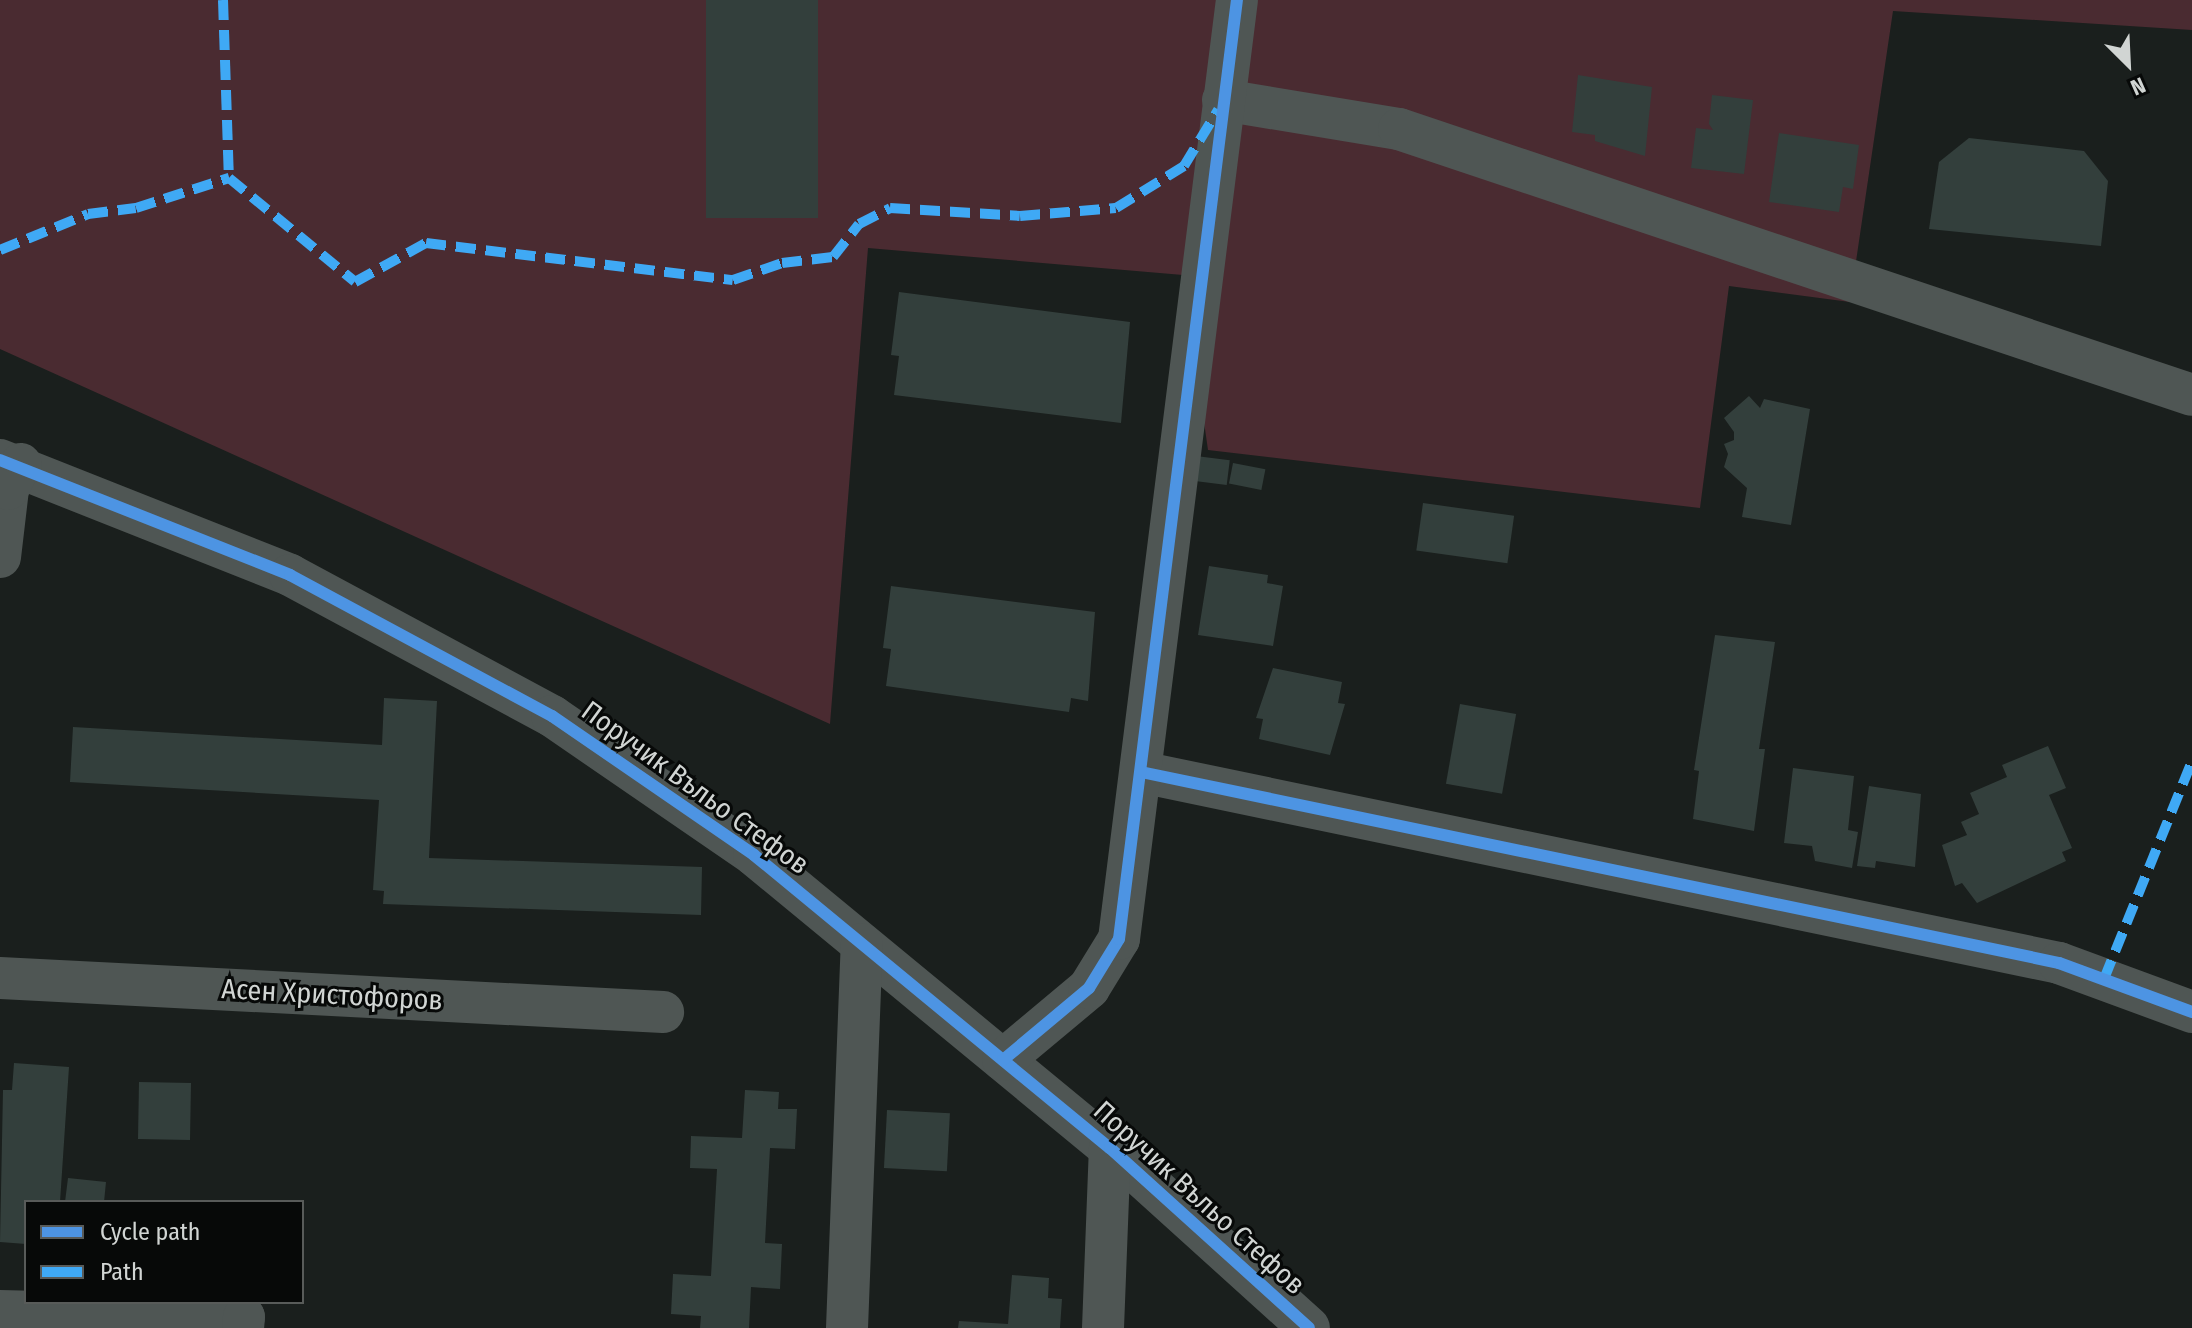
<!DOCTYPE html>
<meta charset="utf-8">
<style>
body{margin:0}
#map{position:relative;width:2192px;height:1328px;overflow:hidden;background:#1a1f1d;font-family:"Fira Sans Condensed",sans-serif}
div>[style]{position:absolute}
.green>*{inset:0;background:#4a2b31}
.building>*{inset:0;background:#333f3c;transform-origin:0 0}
.minor>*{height:42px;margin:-21px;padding:0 21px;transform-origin:21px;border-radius:21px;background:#4f5654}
.quiet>*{height:10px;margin-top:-5px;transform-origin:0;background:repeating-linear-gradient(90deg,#3fa9f5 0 20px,transparent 0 30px)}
.cycleway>*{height:12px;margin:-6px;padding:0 6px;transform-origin:6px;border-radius:6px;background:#4d94e3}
span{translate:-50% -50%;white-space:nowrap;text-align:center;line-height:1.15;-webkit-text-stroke:6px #070908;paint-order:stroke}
.street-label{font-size:28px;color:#d1d5d3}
.legend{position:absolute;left:24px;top:1200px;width:280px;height:104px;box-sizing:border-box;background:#070908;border:2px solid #585b59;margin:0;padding:10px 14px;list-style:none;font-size:24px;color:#d1d5d3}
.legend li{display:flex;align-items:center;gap:16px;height:40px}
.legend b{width:40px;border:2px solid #585b59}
.north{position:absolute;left:2088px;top:24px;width:80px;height:80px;-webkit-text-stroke:6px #070908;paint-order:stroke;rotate:156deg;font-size:22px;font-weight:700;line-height:32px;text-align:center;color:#d1d5d3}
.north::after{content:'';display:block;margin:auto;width:28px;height:36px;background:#d1d5d3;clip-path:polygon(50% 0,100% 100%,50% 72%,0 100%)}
</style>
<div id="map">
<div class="green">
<i style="clip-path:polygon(0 0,2192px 0,2192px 30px,1893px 11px,1850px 302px,1729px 286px,1700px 508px,1208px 450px,1183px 275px,868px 248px,830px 724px,0 349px)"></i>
</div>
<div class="building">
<i style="left:706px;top:0;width:112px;height:218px"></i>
<i style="clip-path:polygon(1578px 75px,1652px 87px,1645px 156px,1595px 141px,1595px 135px,1572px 132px)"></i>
<i style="clip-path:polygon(1712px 95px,1753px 100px,1744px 174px,1691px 168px,1696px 128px,1713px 130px,1709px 124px)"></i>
<i style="clip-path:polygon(1779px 133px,1859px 145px,1853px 189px,1843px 187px,1839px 212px,1769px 202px)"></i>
<i style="clip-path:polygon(1969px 138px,2084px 151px,2108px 181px,2101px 246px,1929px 229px,1939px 162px)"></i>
<i style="clip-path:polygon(899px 292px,1130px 322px,1121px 423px,894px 395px,899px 356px,891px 355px)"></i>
<i style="clip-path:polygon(1749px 396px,1760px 408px,1764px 399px,1810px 409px,1791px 525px,1742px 517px,1747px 488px,1724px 467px,1728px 454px,1724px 444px,1734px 440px,1734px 432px,1724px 418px)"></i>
<i style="left:1196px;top:456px;width:34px;height:25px;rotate:7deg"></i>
<i style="left:1233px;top:463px;width:33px;height:21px;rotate:11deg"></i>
<i style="left:1423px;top:503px;width:92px;height:48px;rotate:8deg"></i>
<i style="clip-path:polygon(1209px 566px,1268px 575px,1267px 583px,1283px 586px,1273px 646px,1198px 635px)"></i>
<i style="clip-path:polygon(891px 586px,1095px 612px,1088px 701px,1071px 698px,1069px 712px,886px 686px,891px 649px,883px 648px)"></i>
<i style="clip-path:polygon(1715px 635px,1775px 642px,1759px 749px,1765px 749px,1754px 831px,1693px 819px,1699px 771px,1694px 770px)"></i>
<i style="clip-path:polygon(1273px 668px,1342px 682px,1338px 703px,1345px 704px,1330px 755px,1259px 739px,1263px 719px,1256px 718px)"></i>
<i style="clip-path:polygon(384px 698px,437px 701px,429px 858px,702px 867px,701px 915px,383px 904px,384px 891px,373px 890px,379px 800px,70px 782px,73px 727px,382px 745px)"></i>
<i style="left:1460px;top:704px;width:57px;height:81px;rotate:10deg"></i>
<i style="clip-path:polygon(2048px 746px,2066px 788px,2049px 795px,2072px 848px,2062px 852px,2066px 861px,1977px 903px,1962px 883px,1955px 886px,1942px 845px,1967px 835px,1961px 822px,1979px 814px,1970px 793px,2007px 777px,2002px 765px)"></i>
<i style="clip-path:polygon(1793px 768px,1854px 776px,1848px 830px,1858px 832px,1852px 868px,1815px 861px,1812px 846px,1784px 843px)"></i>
<i style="clip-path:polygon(1869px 786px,1921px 794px,1915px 867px,1876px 861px,1875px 868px,1857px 866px)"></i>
<i style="clip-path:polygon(14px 1063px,69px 1067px,60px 1202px,26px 1202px,26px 1244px,0 1242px,3px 1090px,12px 1090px)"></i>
<i style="left:139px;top:1082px;width:52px;height:57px;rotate:1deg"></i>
<i style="clip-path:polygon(745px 1090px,779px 1092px,778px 1109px,797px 1109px,795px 1149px,770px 1148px,765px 1243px,782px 1244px,780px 1289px,751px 1287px,749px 1328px,700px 1328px,701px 1316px,671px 1314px,673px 1274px,711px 1276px,717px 1169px,690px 1168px,691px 1136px,742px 1138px)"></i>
<i style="left:887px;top:1110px;width:63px;height:58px;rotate:3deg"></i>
<i style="clip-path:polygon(68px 1178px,106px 1182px,104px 1202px,65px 1202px)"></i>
<i style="clip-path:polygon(1012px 1275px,1049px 1278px,1048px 1298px,1062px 1299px,1060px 1328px,958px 1328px,959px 1321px,1008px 1324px)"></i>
</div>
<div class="minor">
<i style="left:1223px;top:100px;width:178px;rotate:9.4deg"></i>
<i style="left:1399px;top:129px;width:836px;rotate:18.54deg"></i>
<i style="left:0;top:460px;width:312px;rotate:21.6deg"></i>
<i style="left:290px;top:575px;width:298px;rotate:28.3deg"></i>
<i style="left:552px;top:716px;width:245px;rotate:34.5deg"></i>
<i style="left:754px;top:855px;width:461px;rotate:39.5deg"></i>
<i style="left:1110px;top:1148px;width:268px;rotate:42.1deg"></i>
<i style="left:0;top:557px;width:68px;rotate:-83.3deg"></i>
<i style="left:8px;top:489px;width:28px;rotate:-63deg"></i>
<i style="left:1141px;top:772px;width:938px;rotate:11.75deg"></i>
<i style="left:2059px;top:963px;width:142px;rotate:20.2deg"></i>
<i style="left:0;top:978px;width:664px;rotate:2.94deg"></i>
<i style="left:1003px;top:1060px;width:112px;rotate:-39.9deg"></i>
<i style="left:1089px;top:988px;width:57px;rotate:-58.5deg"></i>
<i style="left:1119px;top:939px;width:946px;rotate:-82.84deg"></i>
<i style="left:0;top:1311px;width:244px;rotate:1.4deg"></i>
<i style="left:244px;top:1317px;width:11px;rotate:95deg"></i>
<i style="left:847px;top:1328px;width:384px;rotate:-87.8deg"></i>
<i style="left:1103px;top:1328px;width:180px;rotate:-87.8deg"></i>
</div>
<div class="quiet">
<i style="left:223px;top:0;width:178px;rotate:88.1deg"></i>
<i style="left:229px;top:178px;width:163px;rotate:39.5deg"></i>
<i style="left:355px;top:282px;width:81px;rotate:-28.8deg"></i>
<i style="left:426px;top:243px;width:309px;rotate:6.9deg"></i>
<i style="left:733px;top:280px;width:52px;rotate:-19.1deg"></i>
<i style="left:782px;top:263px;width:51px;rotate:-6.7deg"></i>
<i style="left:833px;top:257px;width:42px;rotate:-51.8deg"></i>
<i style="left:859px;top:224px;width:35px;rotate:-27deg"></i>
<i style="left:890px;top:208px;width:130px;rotate:3.5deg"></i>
<i style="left:1020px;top:216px;width:96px;rotate:-4.8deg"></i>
<i style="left:1116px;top:208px;width:80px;rotate:-31.7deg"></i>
<i style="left:1184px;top:166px;width:66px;rotate:-58.7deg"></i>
<i style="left:0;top:250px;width:95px;rotate:-22.2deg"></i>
<i style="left:88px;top:214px;width:48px;rotate:-7.1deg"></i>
<i style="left:136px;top:208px;width:98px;rotate:-17.9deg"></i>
<i style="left:2104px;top:979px;width:235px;rotate:-68deg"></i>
</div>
<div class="cycleway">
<i style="left:0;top:460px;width:312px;rotate:21.6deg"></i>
<i style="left:290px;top:575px;width:298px;rotate:28.3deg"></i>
<i style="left:552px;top:716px;width:245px;rotate:34.5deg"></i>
<i style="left:754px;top:855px;width:461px;rotate:39.5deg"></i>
<i style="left:1110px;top:1148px;width:268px;rotate:42.1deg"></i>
<i style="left:1141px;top:772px;width:938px;rotate:11.75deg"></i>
<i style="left:2059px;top:963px;width:142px;rotate:20.2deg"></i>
<i style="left:1003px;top:1060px;width:112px;rotate:-39.9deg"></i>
<i style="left:1089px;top:988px;width:57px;rotate:-58.5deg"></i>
<i style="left:1119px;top:939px;width:946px;rotate:-82.84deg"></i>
</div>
<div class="street-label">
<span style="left:695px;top:788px;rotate:36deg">Поручик Въльо Стефов</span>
<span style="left:332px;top:995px;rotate:3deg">Асен Христофоров</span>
<span style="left:1199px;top:1198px;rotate:42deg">Поручик Въльо Стефов</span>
</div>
<ul class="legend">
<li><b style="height:10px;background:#4d94e3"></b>Cycle path</li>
<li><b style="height:10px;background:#3fa9f5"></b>Path</li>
</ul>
<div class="north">N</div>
</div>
